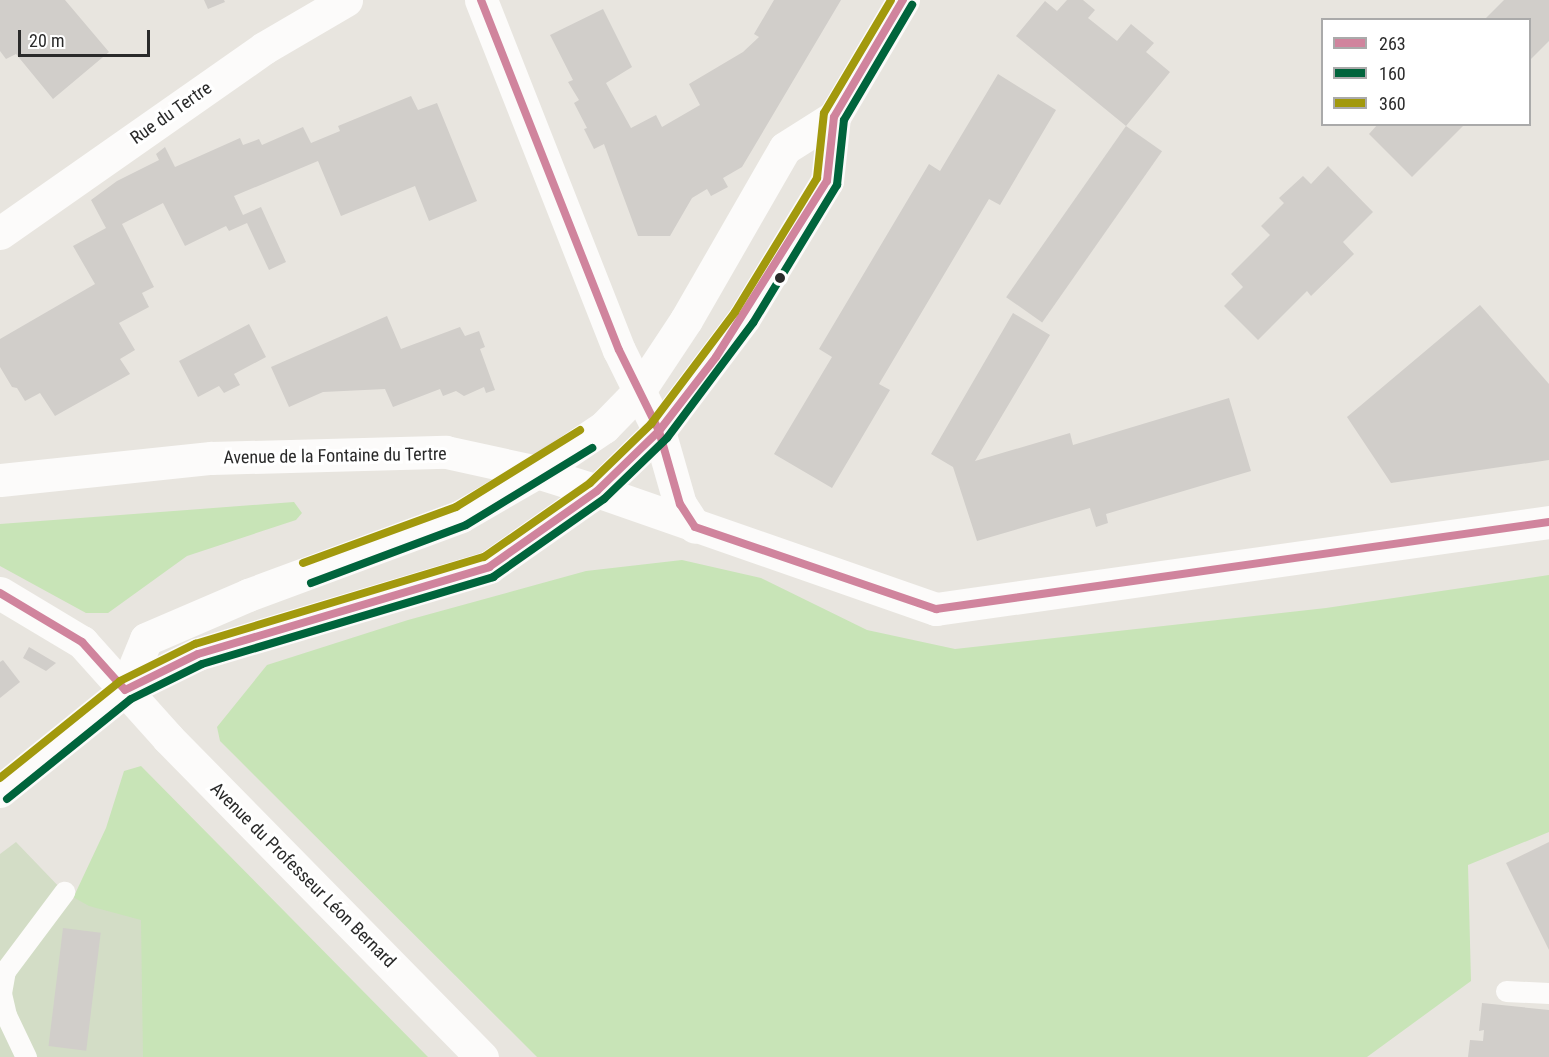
<!DOCTYPE html>
<meta charset="utf-8">
<style>
body{margin:0}
#map{position:relative;width:1549px;height:1057px;overflow:hidden;background:#e8e5df;font-family:"Roboto Condensed",sans-serif}
div>[style]{position:absolute}
.green>*{inset:0;background:#c8e4b7}
.cemetery>*{inset:0;background:#d3ddc6}
.building>*{inset:0;background:#d1ceca;transform-origin:0 0}
.lane>*{height:21px;margin:-10.5px;padding:0 10.5px;transform-origin:10.5px;border-radius:10.5px;background:#fcfbfa}
.street>*{height:33px;margin:-16.5px;padding:0 16.5px;transform-origin:16.5px;border-radius:16.5px;background:#fcfbfa}
.secondary>*{height:33px;margin:-16.5px;padding:0 16.5px;transform-origin:16.5px;border-radius:16.5px;background:#fcfbfa}
.bus-1>*{height:8px;margin:-4px;padding:0 4px;transform-origin:4px;border-radius:4px;background:#d0849d}
.bus-2>*{height:8px;margin:-4px;padding:0 4px;transform-origin:4px;border-radius:4px;background:#00643c}
.bus-3>*{height:8px;margin:-4px;padding:0 4px;transform-origin:4px;border-radius:4px;background:#a2990d}
.dots>*{width:16px;height:16px;translate:-50% -50%;box-sizing:border-box;border:3px solid #fff;border-radius:50%}
span{translate:-50% -50%;white-space:nowrap;text-align:center;line-height:1.15;-webkit-text-stroke:6px #fff;paint-order:stroke}
.street-label{font-size:18px;color:#2a2a2a}
.legend{position:absolute;left:1321px;top:18px;width:210px;height:108px;box-sizing:border-box;background:#fff;border:2px solid #aaa;margin:0;padding:8px 10px;list-style:none;font-size:18px;color:#2a2a2a}
.legend li{display:flex;align-items:center;gap:12px;height:30px}
.legend b{width:30px;border:2px solid #aaa}
.scale{position:absolute;left:18px;top:30px;width:132px;height:27px;box-sizing:border-box;border:3px solid #2a2a2a;border-top:0;padding-left:8px;font-size:18px;line-height:21px;white-space:nowrap;color:#2a2a2a;-webkit-text-stroke:4px #fff;paint-order:stroke}
</style>
<div id="map">
<div class="green">
<i style="clip-path:polygon(294px 502px,302px 513px,296px 520px,187px 556px,108px 613px,86px 613px,0 566px,0 524px)"></i>
<i style="clip-path:polygon(682px 560px,761px 578px,867px 630px,955px 649px,1326px 608px,1549px 575px,1549px 832px,1468px 865px,1471px 981px,1367px 1057px,537px 1057px,220px 741px,217px 727px,267px 665px,408px 620px,586px 571px)"></i>
<i style="clip-path:polygon(141px 766px,428px 1057px,45px 1057px,67px 911px,106px 828px,124px 771px)"></i>
</div>
<div class="cemetery">
<i style="clip-path:polygon(16px 842px,64px 892px,89px 906px,141px 920px,143px 1057px,0 1057px,0 854px)"></i>
</div>
<div class="building">
<i style="clip-path:polygon(0 0,65px 0,109px 52px,53px 99px,16px 54px,6px 59px,0 51px)"></i>
<i style="clip-path:polygon(204px 0,224px 0,225px 2px,208px 9px)"></i>
<i style="clip-path:polygon(774px 0,841px 0,742px 167px,723px 178px,728px 187px,711px 196px,707px 189px,692px 198px,670px 236px,638px 236px,604px 144px,594px 149px,584px 129px,587px 128px,574px 103px,579px 100px,568px 82px,573px 80px,550px 35px,603px 9px,632px 67px,606px 83px,631px 128px,656px 115px,662px 127px,700px 105px,689px 84px,743px 52px,759px 37px,754px 34px)"></i>
<i style="clip-path:polygon(1067px 0,1083px 0,1095px 10px,1088px 18px,1117px 41px,1131px 24px,1154px 43px,1146px 52px,1170px 72px,1126px 126px,1016px 36px,1045px 1px,1057px 11px)"></i>
<i style="clip-path:polygon(1504px 0,1549px 0,1549px 41px,1530px 60px,1530px 20px,1484px 20px)"></i>
<i style="clip-path:polygon(998px 74px,1056px 110px,1000px 205px,989px 199px,879px 384px,890px 390px,832px 488px,774px 454px,832px 357px,819px 349px,929px 164px,940px 171px)"></i>
<i style="clip-path:polygon(411px 96px,418px 110px,437px 103px,477px 201px,429px 221px,415px 186px,341px 216px,318px 161px,234px 196px,243px 215px,261px 207px,286px 262px,269px 270px,247px 223px,229px 231px,226px 226px,185px 246px,163px 203px,122px 224px,154px 287px,142px 293px,149px 307px,119px 323px,135px 350px,120px 359px,130px 374px,55px 416px,40px 393px,25px 401px,17px 388px,12px 387px,0 367px,0 339px,95px 284px,73px 246px,106px 228px,91px 200px,117px 181px,159px 160px,156px 154px,165px 147px,175px 167px,240px 138px,243px 145px,259px 139px,262px 145px,303px 127px,311px 143px,340px 131px,338px 126px)"></i>
<i style="clip-path:polygon(1378px 124px,1465px 124px,1412px 177px,1369px 134px)"></i>
<i style="left:1126px;top:126px;width:44px;height:209px;rotate:35deg"></i>
<i style="clip-path:polygon(1328px 166px,1373px 212px,1343px 242px,1354px 254px,1311px 296px,1307px 291px,1258px 340px,1224px 306px,1243px 287px,1231px 274px,1270px 235px,1261px 226px,1284px 203px,1279px 198px,1303px 176px,1311px 184px)"></i>
<i style="clip-path:polygon(1480px 305px,1549px 384px,1549px 460px,1391px 483px,1347px 417px)"></i>
<i style="clip-path:polygon(1013px 313px,1050px 335px,975px 461px,1070px 433px,1073px 445px,1229px 398px,1251px 471px,1106px 514px,1108px 523px,1096px 527px,1090px 508px,977px 541px,953px 467px,931px 454px)"></i>
<i style="clip-path:polygon(387px 316px,401px 349px,460px 327px,465px 336px,479px 331px,485px 347px,480px 349px,495px 390px,486px 393px,484px 387px,464px 396px,456px 391px,443px 396px,440px 389px,393px 407px,385px 389px,323px 392px,289px 407px,271px 367px)"></i>
<i style="clip-path:polygon(249px 324px,266px 357px,234px 374px,240px 385px,224px 393px,219px 386px,198px 397px,179px 361px)"></i>
<i style="clip-path:polygon(29px 647px,56px 663px,46px 671px,23px 658px)"></i>
<i style="clip-path:polygon(3px 660px,20px 682px,0 698px,0 662px)"></i>
<i style="clip-path:polygon(1549px 842px,1549px 950px,1506px 863px)"></i>
<i style="left:63px;top:928px;width:38px;height:119px;rotate:7deg"></i>
<i style="clip-path:polygon(1482px 1003px,1549px 1010px,1549px 1057px,1468px 1057px,1470px 1040px,1483px 1041px,1484px 1030px,1479px 1031px)"></i>
</div>
<div class="lane">
<i style="left:1506px;top:991px;width:43px;rotate:2.7deg"></i>
<i style="left:26px;top:1057px;width:47px;rotate:-115.5deg"></i>
<i style="left:6px;top:1015px;width:23px;rotate:-103deg"></i>
<i style="left:1px;top:993px;width:22px;rotate:-80deg"></i>
<i style="left:5px;top:971px;width:99px;rotate:-53.2deg"></i>
</div>
<div class="street">
<i style="left:481px;top:0;width:376px;rotate:68.5deg"></i>
<i style="left:619px;top:350px;width:90px;rotate:63.7deg"></i>
<i style="left:659px;top:431px;width:76px;rotate:74deg"></i>
<i style="left:680px;top:504px;width:27px;rotate:57deg"></i>
<i style="left:0;top:233px;width:322px;rotate:-35deg"></i>
<i style="left:264px;top:48px;width:95px;rotate:-30.3deg"></i>
<i style="left:0;top:480px;width:212px;rotate:-6deg"></i>
<i style="left:211px;top:458px;width:235px;rotate:-1.5deg"></i>
<i style="left:446px;top:452px;width:93px;rotate:12.4deg"></i>
<i style="left:537px;top:472px;width:63px;rotate:17.6deg"></i>
<i style="left:597px;top:491px;width:359px;rotate:19.2deg"></i>
<i style="left:936px;top:609px;width:619px;rotate:-8.08deg"></i>
<i style="left:0;top:593px;width:96px;rotate:30.9deg"></i>
<i style="left:82px;top:642px;width:129px;rotate:48.1deg"></i>
<i style="left:168px;top:738px;width:448px;rotate:45.5deg"></i>
</div>
<div class="secondary">
<i style="left:125px;top:690px;width:55px;rotate:-67.6deg"></i>
<i style="left:146px;top:639px;width:111px;rotate:-23.3deg"></i>
<i style="left:248px;top:595px;width:227px;rotate:-20.3deg"></i>
<i style="left:461px;top:516px;width:88px;rotate:-30.1deg"></i>
<i style="left:537px;top:472px;width:81px;rotate:-33.9deg"></i>
<i style="left:604px;top:427px;width:50px;rotate:-45.8deg"></i>
<i style="left:639px;top:391px;width:85px;rotate:-56.5deg"></i>
<i style="left:686px;top:320px;width:198px;rotate:-60.1deg"></i>
<i style="left:785px;top:148px;width:58px;rotate:-32.3deg"></i>
<i style="left:0;top:791px;width:161px;rotate:-38.9deg"></i>
<i style="left:125px;top:690px;width:81px;rotate:-26.3deg"></i>
<i style="left:198px;top:654px;width:304px;rotate:-16.6deg"></i>
<i style="left:489px;top:567px;width:132px;rotate:-35.1deg"></i>
<i style="left:597px;top:491px;width:86px;rotate:-44.1deg"></i>
<i style="left:659px;top:431px;width:141px;rotate:-53deg"></i>
<i style="left:744px;top:318px;width:160px;rotate:-58.8deg"></i>
<i style="left:827px;top:181px;width:64px;rotate:-83.8deg"></i>
<i style="left:834px;top:117px;width:136px;rotate:-59.5deg"></i>
</div>
<div class="bus-1">
<i style="left:481px;top:0;width:376px;rotate:68.5deg"></i>
<i style="left:619px;top:350px;width:90px;rotate:63.7deg"></i>
<i style="left:659px;top:431px;width:76px;rotate:74deg"></i>
<i style="left:680px;top:504px;width:27px;rotate:57deg"></i>
<i style="left:695px;top:527px;width:255px;rotate:18.8deg"></i>
<i style="left:936px;top:609px;width:619px;rotate:-8.08deg"></i>
<i style="left:0;top:593px;width:96px;rotate:30.9deg"></i>
<i style="left:82px;top:642px;width:64px;rotate:48.1deg"></i>
<i style="left:125px;top:690px;width:81px;rotate:-26.3deg"></i>
<i style="left:198px;top:654px;width:304px;rotate:-16.6deg"></i>
<i style="left:489px;top:567px;width:132px;rotate:-35.1deg"></i>
<i style="left:597px;top:491px;width:86px;rotate:-44.1deg"></i>
<i style="left:659px;top:431px;width:93px;rotate:-52.4deg"></i>
<i style="left:716px;top:357px;width:208px;rotate:-57.8deg"></i>
<i style="left:827px;top:181px;width:64px;rotate:-83.8deg"></i>
<i style="left:834px;top:117px;width:136px;rotate:-59.5deg"></i>
</div>
<div class="bus-2">
<i style="left:311px;top:583px;width:165px;rotate:-20.5deg"></i>
<i style="left:466px;top:525px;width:148px;rotate:-31.4deg"></i>
<i style="left:7px;top:799px;width:159px;rotate:-38.9deg"></i>
<i style="left:131px;top:699px;width:79px;rotate:-26.2deg"></i>
<i style="left:202px;top:664px;width:304px;rotate:-16.6deg"></i>
<i style="left:493px;top:577px;width:136px;rotate:-35.1deg"></i>
<i style="left:604px;top:499px;width:88px;rotate:-44.1deg"></i>
<i style="left:667px;top:438px;width:144px;rotate:-53.2deg"></i>
<i style="left:753px;top:323px;width:162px;rotate:-58.7deg"></i>
<i style="left:837px;top:185px;width:65px;rotate:-83.9deg"></i>
<i style="left:844px;top:120px;width:134px;rotate:-59.4deg"></i>
</div>
<div class="bus-3">
<i style="left:303px;top:563px;width:163px;rotate:-20.1deg"></i>
<i style="left:456px;top:507px;width:146px;rotate:-31.8deg"></i>
<i style="left:0;top:778px;width:154px;rotate:-38.9deg"></i>
<i style="left:120px;top:681px;width:84px;rotate:-26.3deg"></i>
<i style="left:195px;top:644px;width:302px;rotate:-16.8deg"></i>
<i style="left:484px;top:557px;width:129px;rotate:-34.9deg"></i>
<i style="left:590px;top:483px;width:85px;rotate:-44deg"></i>
<i style="left:651px;top:424px;width:140px;rotate:-53.1deg"></i>
<i style="left:735px;top:312px;width:157px;rotate:-58.5deg"></i>
<i style="left:817px;top:178px;width:65px;rotate:-83.9deg"></i>
<i style="left:824px;top:113px;width:131px;rotate:-59.3deg"></i>
</div>
<div class="dots">
<i style="left:780px;top:278px;background:#2a2a2a"></i>
</div>
<div class="street-label">
<span style="left:171px;top:113px;rotate:-35deg">Rue du Tertre</span>
<span style="left:335px;top:456px;rotate:-1deg">Avenue de la Fontaine du Tertre</span>
<span style="left:303px;top:875px;rotate:45deg">Avenue du Professeur Léon Bernard</span>
</div>
<ul class="legend">
<li><b style="height:8px;background:#d0849d"></b>263</li>
<li><b style="height:8px;background:#00643c"></b>160</li>
<li><b style="height:8px;background:#a2990d"></b>360</li>
</ul>
<div class="scale">20 m</div>
</div>
